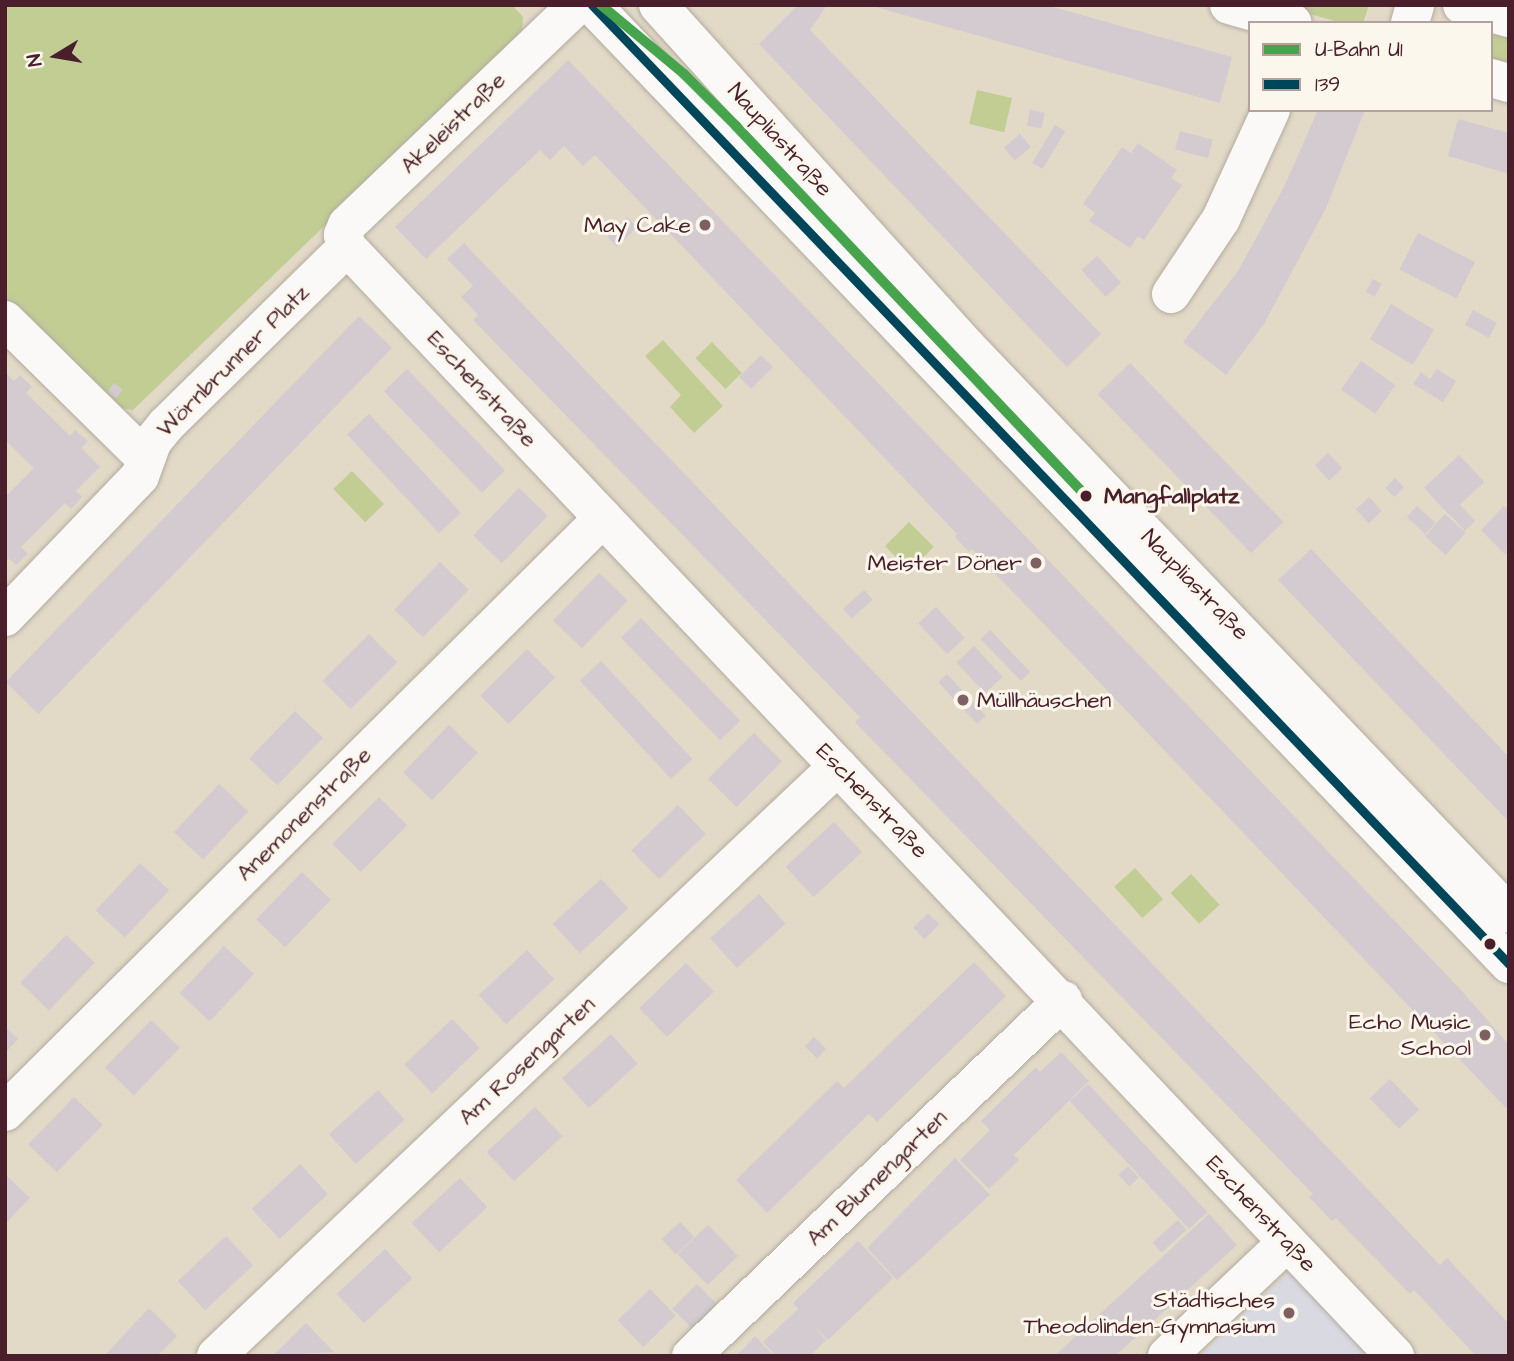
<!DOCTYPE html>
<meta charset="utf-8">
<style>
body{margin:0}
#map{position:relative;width:1514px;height:1361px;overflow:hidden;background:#e2dac7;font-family:"Architects Daughter",sans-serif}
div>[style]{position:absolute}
.built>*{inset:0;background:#d9d9e2}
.green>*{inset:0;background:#c2cd94;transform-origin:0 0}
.building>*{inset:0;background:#d3cbd0;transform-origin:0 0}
.roads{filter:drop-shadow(0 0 2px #b4aba0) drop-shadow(0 0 2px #b4aba0)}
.minor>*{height:38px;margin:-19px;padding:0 19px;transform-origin:19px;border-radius:19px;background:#fbf9f7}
.bus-1>*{height:9px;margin:-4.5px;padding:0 4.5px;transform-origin:4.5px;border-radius:4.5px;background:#00465a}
.metro-1>*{height:10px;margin:-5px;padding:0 5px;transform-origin:5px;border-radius:5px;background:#46a54c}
.dots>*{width:19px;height:19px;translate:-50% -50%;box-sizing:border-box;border:4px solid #fbf7ec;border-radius:50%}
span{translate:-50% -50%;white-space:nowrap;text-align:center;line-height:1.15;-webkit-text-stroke:6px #fbf7ec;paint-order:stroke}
.street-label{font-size:23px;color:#4a1f2b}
.poi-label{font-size:23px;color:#4a1f2b}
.right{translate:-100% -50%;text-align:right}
.left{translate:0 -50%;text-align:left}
.stop-label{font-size:23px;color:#4a1f2b;font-weight:700}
.frame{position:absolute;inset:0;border:7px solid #4a1f2b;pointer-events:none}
.legend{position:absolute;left:1248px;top:21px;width:245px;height:91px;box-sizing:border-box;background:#fbf7ec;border:2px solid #b4a19f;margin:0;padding:9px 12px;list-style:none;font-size:21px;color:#4a1f2b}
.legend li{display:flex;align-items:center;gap:14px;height:35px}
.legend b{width:35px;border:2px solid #b4a19f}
.north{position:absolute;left:21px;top:21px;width:70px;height:70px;-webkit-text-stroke:5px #fbf7ec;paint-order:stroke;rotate:259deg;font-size:19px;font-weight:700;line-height:28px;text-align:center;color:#4a1f2b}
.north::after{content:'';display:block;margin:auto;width:24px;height:32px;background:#4a1f2b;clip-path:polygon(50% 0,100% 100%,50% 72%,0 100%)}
</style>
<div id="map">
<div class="built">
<i style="clip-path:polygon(1292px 1270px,1372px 1356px,1200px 1356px)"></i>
</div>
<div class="green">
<i style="clip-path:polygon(5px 5px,512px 5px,523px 17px,522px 36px,133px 410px,115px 407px,5px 299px)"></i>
<i style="clip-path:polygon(1278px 5px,1369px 5px,1363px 23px,1342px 23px)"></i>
<i style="clip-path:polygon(1491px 25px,1509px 30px,1509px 70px,1491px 65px)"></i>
<i style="left:977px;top:90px;width:36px;height:35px;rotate:13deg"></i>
<i style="clip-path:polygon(663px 340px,723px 406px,694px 433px,670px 407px,681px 395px,645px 356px)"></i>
<i style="left:712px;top:342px;width:43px;height:23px;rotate:46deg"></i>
<i style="left:352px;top:471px;width:46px;height:26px;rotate:46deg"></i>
<i style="left:909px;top:522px;width:35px;height:34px;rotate:45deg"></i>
<i style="left:1135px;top:868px;width:42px;height:28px;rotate:48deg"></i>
<i style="left:1191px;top:874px;width:42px;height:28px;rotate:47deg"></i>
</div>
<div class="building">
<i style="clip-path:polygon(798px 5px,827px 5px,810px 30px,1101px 334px,1067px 367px,759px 44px)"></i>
<i style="clip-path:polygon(868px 5px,1046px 5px,1232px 57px,1220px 103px)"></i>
<i style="clip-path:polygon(568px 60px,1462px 991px,1509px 1045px,1509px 1111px,972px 549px,969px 552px,955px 537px,957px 534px,595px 155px,583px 166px,564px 146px,550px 160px,540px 150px,426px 259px,395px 227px)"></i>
<i style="left:1030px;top:110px;width:15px;height:16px;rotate:11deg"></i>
<i style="clip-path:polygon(1318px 110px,1365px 110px,1326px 208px,1264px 324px,1226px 375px,1183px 342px,1238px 271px,1284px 187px)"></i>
<i style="clip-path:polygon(1458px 119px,1509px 133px,1509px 174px,1448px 156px)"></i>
<i style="left:1055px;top:125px;width:12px;height:44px;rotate:31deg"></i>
<i style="left:1180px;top:131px;width:34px;height:19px;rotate:15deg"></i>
<i style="left:1020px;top:134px;width:17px;height:21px;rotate:50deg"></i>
<i style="clip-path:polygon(1138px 143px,1177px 170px,1171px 178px,1182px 185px,1144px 240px,1138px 236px,1130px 248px,1089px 221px,1095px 213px,1083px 204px,1122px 147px,1131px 153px)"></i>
<i style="left:627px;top:217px;width:14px;height:28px;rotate:45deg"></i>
<i style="left:1418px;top:233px;width:64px;height:41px;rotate:27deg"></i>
<i style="clip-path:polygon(464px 243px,1440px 1265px,1447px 1258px,1509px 1324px,1509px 1356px,1476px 1356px,1414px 1290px,1410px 1294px,1336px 1218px,1332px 1221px,1309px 1197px,1313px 1194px,855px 722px,860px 717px,473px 320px,478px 315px,461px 297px,473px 286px,447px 259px)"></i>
<i style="left:1097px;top:256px;width:36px;height:21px;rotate:48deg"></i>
<i style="left:1373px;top:279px;width:10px;height:15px;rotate:29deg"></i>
<i style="left:1391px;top:304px;width:50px;height:41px;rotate:31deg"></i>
<i style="left:1473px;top:310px;width:27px;height:17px;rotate:28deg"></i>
<i style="left:359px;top:316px;width:46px;height:509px;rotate:44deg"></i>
<i style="left:761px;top:355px;width:17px;height:31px;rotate:45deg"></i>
<i style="left:1361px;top:361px;width:42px;height:35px;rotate:35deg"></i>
<i style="left:1130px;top:363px;width:221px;height:45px;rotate:46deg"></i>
<i style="left:407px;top:369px;width:141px;height:32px;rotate:46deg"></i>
<i style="clip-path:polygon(1437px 369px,1456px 381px,1443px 402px,1413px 384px,1421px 372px,1430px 379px)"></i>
<i style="clip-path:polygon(5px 372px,14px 381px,20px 375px,32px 387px,26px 393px,70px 436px,75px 430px,88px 441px,81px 448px,100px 467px,76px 491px,82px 497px,71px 509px,65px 503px,21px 547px,28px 554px,16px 565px,9px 559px,5px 563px,5px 497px,34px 468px,5px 440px)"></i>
<i style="left:114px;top:383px;width:11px;height:11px;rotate:38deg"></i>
<i style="left:369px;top:414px;width:135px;height:30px;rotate:47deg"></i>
<i style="left:1328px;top:453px;width:21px;height:18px;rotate:47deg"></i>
<i style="left:1459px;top:455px;width:37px;height:48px;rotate:47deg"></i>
<i style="left:1395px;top:478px;width:13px;height:14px;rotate:45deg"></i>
<i style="left:519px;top:488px;width:40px;height:66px;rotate:44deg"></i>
<i style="left:1369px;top:497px;width:19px;height:18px;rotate:47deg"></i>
<i style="left:1460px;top:505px;width:22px;height:14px;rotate:47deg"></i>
<i style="left:1417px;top:506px;width:25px;height:15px;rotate:43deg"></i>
<i style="clip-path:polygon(1504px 506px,1509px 511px,1506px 555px,1481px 530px)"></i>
<i style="left:1445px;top:514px;width:28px;height:30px;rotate:42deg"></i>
<i style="clip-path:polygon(1311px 549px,1509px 757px,1509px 822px,1278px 580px)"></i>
<i style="left:440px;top:562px;width:40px;height:66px;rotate:44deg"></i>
<i style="left:599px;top:573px;width:40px;height:66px;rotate:44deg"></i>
<i style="left:864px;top:590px;width:13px;height:28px;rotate:48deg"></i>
<i style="left:936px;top:607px;width:42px;height:24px;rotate:47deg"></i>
<i style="left:641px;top:618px;width:143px;height:28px;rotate:46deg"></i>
<i style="left:990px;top:630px;width:58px;height:13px;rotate:46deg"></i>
<i style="left:369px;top:634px;width:40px;height:66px;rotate:45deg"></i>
<i style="left:974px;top:646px;width:42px;height:24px;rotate:47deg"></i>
<i style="left:527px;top:649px;width:40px;height:66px;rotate:45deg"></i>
<i style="left:601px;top:661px;width:134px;height:29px;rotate:47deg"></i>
<i style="left:947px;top:674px;width:57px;height:12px;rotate:47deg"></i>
<i style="left:295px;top:711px;width:39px;height:66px;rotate:44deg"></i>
<i style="left:449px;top:725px;width:40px;height:66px;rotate:44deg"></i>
<i style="left:754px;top:733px;width:40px;height:65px;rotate:45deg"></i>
<i style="left:219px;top:784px;width:40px;height:66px;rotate:43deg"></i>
<i style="left:379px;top:797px;width:40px;height:66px;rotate:45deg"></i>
<i style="left:678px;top:805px;width:40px;height:65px;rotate:46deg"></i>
<i style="left:834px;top:822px;width:41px;height:66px;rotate:47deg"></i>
<i style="left:140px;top:863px;width:40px;height:65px;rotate:43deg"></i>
<i style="left:302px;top:872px;width:40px;height:66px;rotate:44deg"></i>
<i style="left:601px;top:879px;width:40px;height:66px;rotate:47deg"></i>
<i style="left:759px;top:894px;width:40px;height:66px;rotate:48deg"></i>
<i style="left:928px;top:913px;width:16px;height:21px;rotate:45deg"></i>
<i style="left:66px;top:935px;width:40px;height:66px;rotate:44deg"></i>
<i style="left:224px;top:946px;width:41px;height:65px;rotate:43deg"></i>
<i style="left:527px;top:950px;width:40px;height:66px;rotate:47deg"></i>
<i style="clip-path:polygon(974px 962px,1006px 996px,877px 1122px,869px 1114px,767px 1213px,736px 1180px,837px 1081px,844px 1088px)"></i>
<i style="left:686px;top:963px;width:40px;height:65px;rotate:46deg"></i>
<i style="left:452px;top:1019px;width:40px;height:66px;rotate:46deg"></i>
<i style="left:151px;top:1020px;width:40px;height:66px;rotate:44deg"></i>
<i style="clip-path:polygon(5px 1027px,18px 1039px,5px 1053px)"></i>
<i style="left:611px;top:1034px;width:40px;height:66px;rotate:48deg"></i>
<i style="left:814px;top:1037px;width:17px;height:13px;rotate:45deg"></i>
<i style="clip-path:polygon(1061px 1052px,1089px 1081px,1014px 1155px,1019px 1160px,989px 1189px,960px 1160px,990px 1130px,981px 1121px,1036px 1067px,1040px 1072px)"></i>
<i style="left:1390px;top:1079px;width:42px;height:28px;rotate:46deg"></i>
<i style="left:1088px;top:1084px;width:175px;height:25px;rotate:47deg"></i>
<i style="left:378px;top:1090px;width:40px;height:66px;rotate:48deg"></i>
<i style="left:74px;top:1097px;width:40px;height:66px;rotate:44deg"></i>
<i style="left:535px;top:1107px;width:40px;height:66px;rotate:47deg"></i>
<i style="clip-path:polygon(955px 1158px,990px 1195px,897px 1280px,867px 1248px)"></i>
<i style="left:300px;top:1164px;width:41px;height:66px;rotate:47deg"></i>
<i style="left:1128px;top:1166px;width:16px;height:13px;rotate:47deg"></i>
<i style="clip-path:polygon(5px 1174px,30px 1198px,5px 1224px)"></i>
<i style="left:460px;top:1178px;width:40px;height:66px;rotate:47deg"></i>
<i style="clip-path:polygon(1209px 1214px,1237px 1245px,1115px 1356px,1054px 1356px)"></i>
<i style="left:1178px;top:1220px;width:13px;height:34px;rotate:48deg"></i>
<i style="left:680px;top:1222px;width:21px;height:25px;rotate:47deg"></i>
<i style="left:708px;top:1225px;width:43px;height:42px;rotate:46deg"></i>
<i style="left:226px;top:1236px;width:40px;height:66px;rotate:47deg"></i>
<i style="clip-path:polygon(858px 1241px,893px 1278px,828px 1340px,812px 1325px,826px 1340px,810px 1356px,776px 1356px,763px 1342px,798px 1309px,793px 1303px)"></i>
<i style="left:385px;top:1249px;width:40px;height:66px;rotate:47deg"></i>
<i style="left:697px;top:1284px;width:28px;height:35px;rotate:45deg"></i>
<i style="left:650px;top:1289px;width:37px;height:45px;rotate:46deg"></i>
<i style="clip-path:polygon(149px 1308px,177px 1336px,157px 1356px,104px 1356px)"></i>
<i style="clip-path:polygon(306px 1323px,334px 1352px,272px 1356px,283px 1346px)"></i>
<i style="clip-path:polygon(755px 1336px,774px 1356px,735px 1356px,745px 1347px)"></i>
</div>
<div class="roads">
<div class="minor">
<i style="left:577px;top:5px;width:318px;rotate:136.3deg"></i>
<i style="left:347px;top:225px;width:11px;rotate:112deg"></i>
<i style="left:343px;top:235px;width:13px;rotate:72deg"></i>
<i style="left:347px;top:247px;width:1526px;rotate:46.62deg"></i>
<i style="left:592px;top:5px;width:1327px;rotate:46.28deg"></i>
<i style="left:658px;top:5px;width:461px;rotate:47.9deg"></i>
<i style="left:967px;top:347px;width:784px;rotate:46.29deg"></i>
<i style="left:1229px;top:5px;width:66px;rotate:15.7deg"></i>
<i style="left:1462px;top:5px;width:49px;rotate:15.5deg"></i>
<i style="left:1410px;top:23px;width:19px;rotate:-74deg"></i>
<i style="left:1491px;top:78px;width:19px;rotate:16deg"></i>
<i style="left:1171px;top:294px;width:90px;rotate:-56.3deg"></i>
<i style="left:1221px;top:219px;width:120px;rotate:-65.4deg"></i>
<i style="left:5px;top:320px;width:197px;rotate:44.6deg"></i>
<i style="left:5px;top:617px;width:195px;rotate:-46.2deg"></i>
<i style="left:140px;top:476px;width:37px;rotate:-70deg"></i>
<i style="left:153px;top:441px;width:21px;rotate:-51deg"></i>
<i style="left:166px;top:425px;width:254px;rotate:-44.5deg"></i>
<i style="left:5px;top:1112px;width:843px;rotate:-44.81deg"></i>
<i style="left:216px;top:1356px;width:857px;rotate:-43.49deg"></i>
<i style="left:691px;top:1356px;width:515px;rotate:-43.74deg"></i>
<i style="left:1167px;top:1356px;width:164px;rotate:-43.5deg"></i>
</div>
</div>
<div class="bus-1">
<i style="left:592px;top:5px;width:1327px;rotate:46.28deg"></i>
</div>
<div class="metro-1">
<i style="left:601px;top:5px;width:108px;rotate:39.7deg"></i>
<i style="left:684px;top:74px;width:74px;rotate:45deg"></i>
<i style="left:736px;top:126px;width:509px;rotate:46.59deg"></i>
</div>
<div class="dots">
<i style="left:705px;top:225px;background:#7f6062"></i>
<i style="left:1086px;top:496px;background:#4a1f2b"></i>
<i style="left:1036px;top:563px;background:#7f6062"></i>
<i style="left:963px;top:700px;background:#7f6062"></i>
<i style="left:1490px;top:944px;background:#4a1f2b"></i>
<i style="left:1485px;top:1035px;background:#7f6062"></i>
<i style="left:1289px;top:1313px;background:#7f6062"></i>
</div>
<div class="street-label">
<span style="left:453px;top:123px;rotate:-44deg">Akeleistraße</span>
<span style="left:780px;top:140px;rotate:48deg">Naupliastraße</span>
<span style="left:233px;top:361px;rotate:-45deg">Wörnbrunner Platz</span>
<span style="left:482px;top:389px;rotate:47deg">Eschenstraße</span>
<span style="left:1195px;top:585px;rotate:46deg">Naupliastraße</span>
<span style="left:872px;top:801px;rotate:46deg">Eschenstraße</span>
<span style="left:304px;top:814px;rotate:-45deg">Anemonenstraße</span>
<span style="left:527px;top:1061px;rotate:-43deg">Am Rosengarten</span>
<span style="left:877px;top:1178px;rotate:-44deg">Am Blumengarten</span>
<span style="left:1261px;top:1214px;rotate:47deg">Eschenstraße</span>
</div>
<div class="poi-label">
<span class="right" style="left:691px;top:225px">May Cake</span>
<span class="right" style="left:1022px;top:563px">Meister Döner</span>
<span class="left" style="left:977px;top:700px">Müllhäuschen</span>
<span class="right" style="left:1471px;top:1035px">Echo Music<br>School</span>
<span class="right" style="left:1275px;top:1313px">Städtisches<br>Theodolinden-Gymnasium</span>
</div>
<div class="stop-label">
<span class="left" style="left:1104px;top:496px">Mangfallplatz</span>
</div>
<div class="frame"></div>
<ul class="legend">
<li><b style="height:9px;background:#46a54c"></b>U-Bahn U1</li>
<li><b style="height:9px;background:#00465a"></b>139</li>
</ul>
<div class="north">N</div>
</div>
